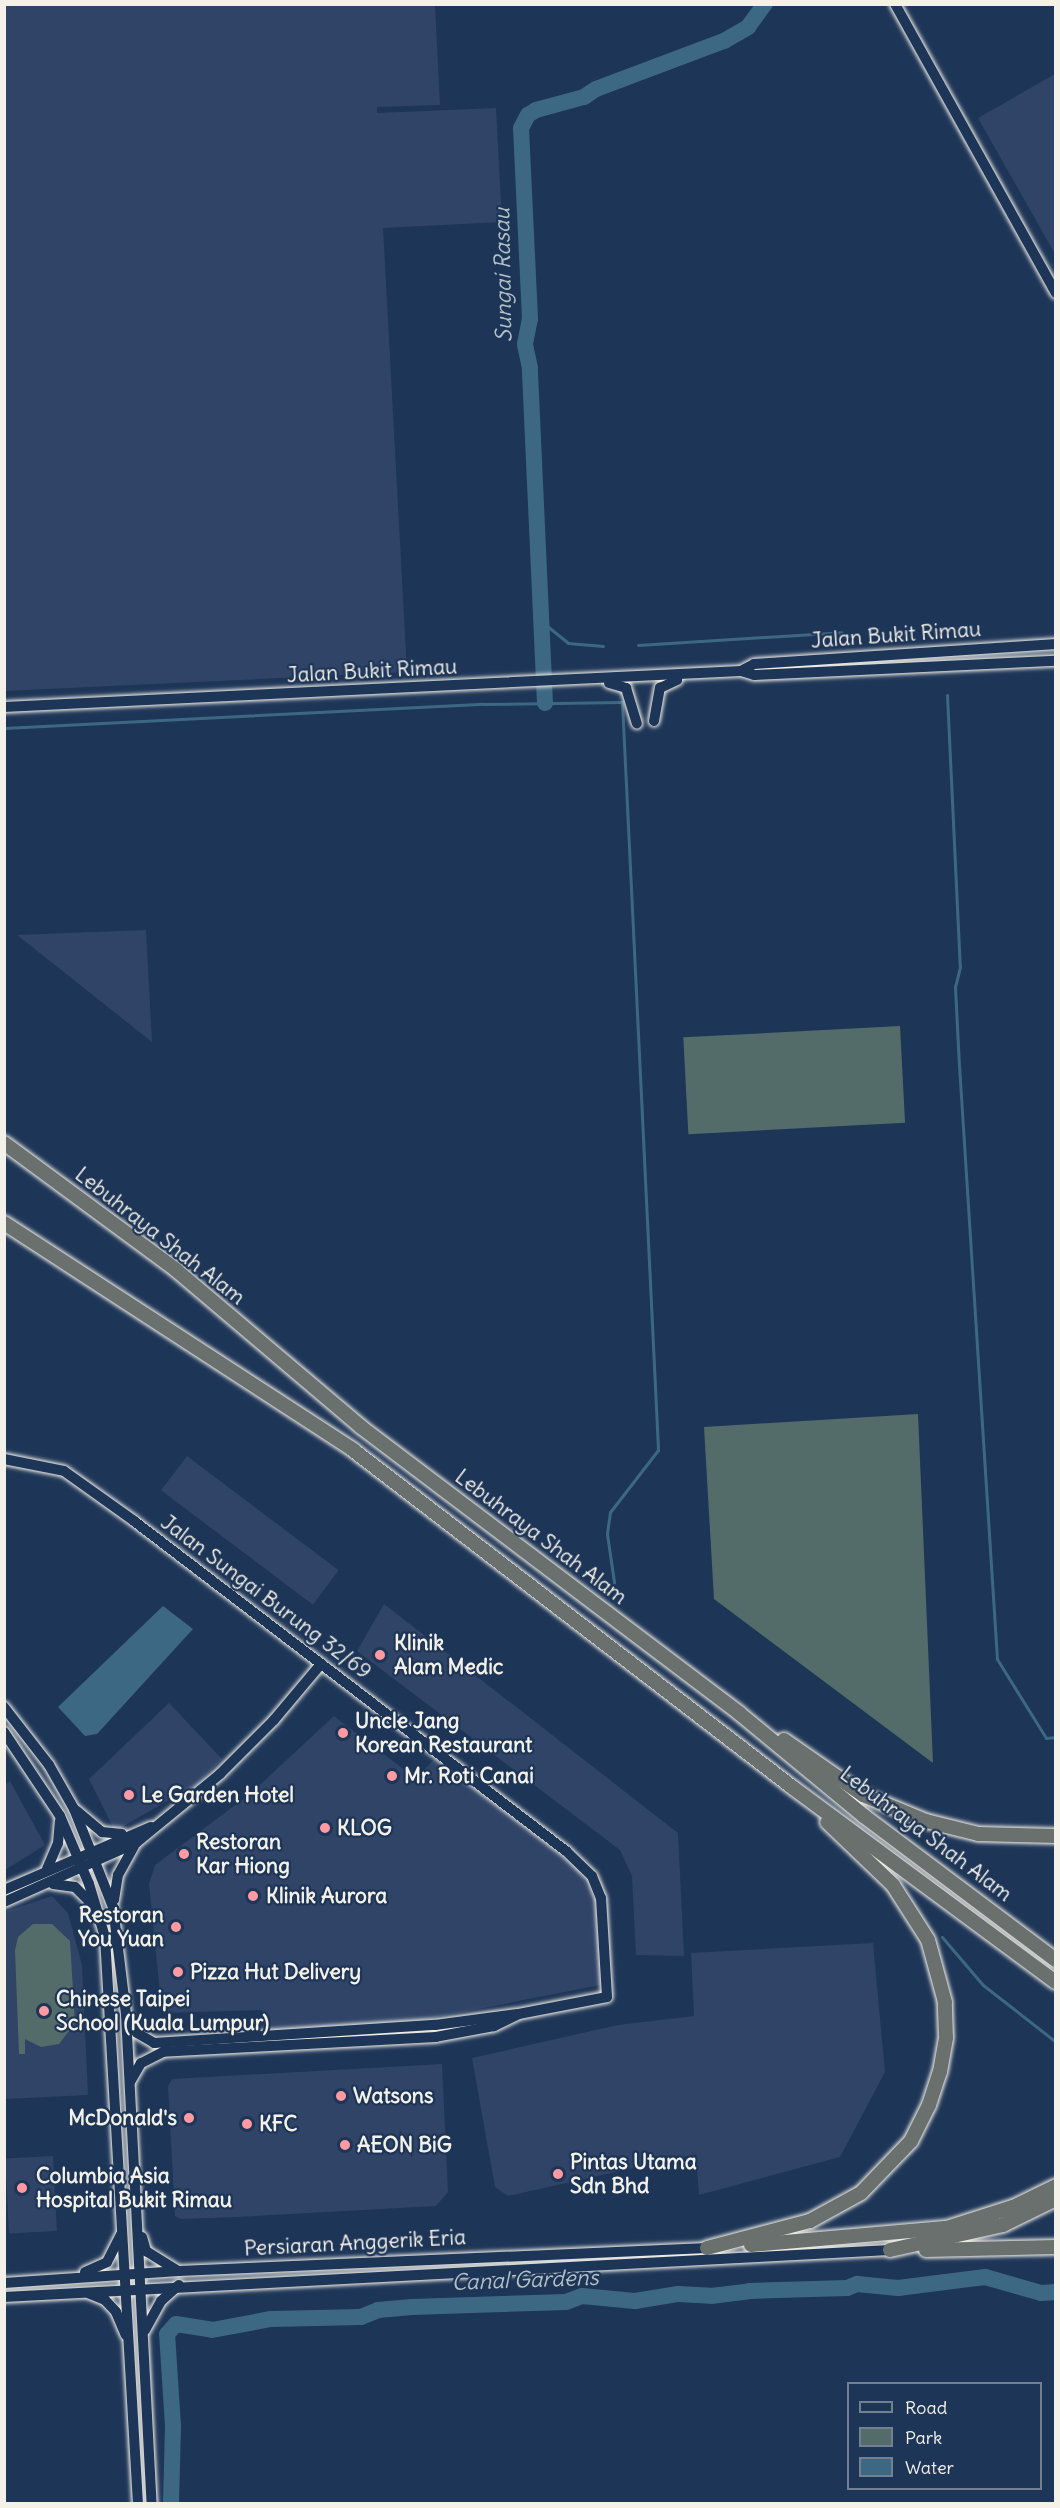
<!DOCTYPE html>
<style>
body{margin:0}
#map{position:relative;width:1060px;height:2508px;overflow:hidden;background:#1d3557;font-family:Delius,sans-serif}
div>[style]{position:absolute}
.built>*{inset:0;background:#304468;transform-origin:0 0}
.green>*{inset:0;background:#536c69;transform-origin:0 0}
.water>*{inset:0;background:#3d6883}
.stream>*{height:3px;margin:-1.5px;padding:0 1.5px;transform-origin:1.5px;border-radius:1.5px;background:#3d6883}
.river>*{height:16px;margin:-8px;padding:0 8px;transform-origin:8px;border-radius:8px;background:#3d6883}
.roads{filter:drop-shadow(0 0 2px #f4f1e8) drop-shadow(0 0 2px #f4f1e8)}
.secondary>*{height:10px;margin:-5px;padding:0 5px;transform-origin:5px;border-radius:5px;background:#1d3557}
.highway>*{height:14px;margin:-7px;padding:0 7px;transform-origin:7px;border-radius:7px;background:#6a706d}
.dots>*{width:16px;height:16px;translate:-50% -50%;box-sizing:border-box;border:3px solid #1d3557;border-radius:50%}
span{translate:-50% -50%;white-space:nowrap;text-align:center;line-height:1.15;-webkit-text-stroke:4.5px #1d3557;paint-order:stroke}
.street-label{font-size:21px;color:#f4f1e8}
.poi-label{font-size:21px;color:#f4f1e8;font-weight:700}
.left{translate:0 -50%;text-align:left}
.right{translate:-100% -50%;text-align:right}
.water-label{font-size:22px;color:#b4c1c5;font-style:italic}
.frame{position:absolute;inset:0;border:6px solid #f4f1e8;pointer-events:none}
.legend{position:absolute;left:847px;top:2382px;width:195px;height:108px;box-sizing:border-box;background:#1d3557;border:2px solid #738091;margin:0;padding:8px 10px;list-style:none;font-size:18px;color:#f4f1e8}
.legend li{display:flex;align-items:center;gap:12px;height:30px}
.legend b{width:30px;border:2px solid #738091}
</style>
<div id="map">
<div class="built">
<i style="clip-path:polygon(4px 5px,435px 5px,440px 105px,377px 107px,377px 113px,496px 108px,502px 222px,383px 228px,407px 672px,5px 691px)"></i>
<i style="clip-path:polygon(1055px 74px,1055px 254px,978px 118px)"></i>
<i style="clip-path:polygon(146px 930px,152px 1042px,17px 935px)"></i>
<i style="left:187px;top:1456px;width:190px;height:43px;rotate:37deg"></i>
<i style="clip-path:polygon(384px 1604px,678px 1833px,684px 1956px,636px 1955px,632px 1876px,620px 1850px,357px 1651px)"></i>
<i style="clip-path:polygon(169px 1703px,222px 1759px,197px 1784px,115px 1831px,89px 1779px)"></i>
<i style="clip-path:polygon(334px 1716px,415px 1778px,435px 1759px,577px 1868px,596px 1901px,601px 1985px,421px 2020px,264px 2032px,262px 2010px,162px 2013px,149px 1884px,155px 1865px,250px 1794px)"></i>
<i style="clip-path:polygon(10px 1781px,45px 1845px,5px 1870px,5px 1785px)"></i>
<i style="clip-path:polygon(52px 1896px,68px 1913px,82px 1965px,88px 2095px,5px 2099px,4px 1912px)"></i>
<i style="clip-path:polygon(873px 1943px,885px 2072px,840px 2157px,699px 2195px,696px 2154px,508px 2196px,495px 2187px,472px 2058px,618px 2025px,694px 2016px,691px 1953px)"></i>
<i style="clip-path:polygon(442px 2064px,448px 2192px,436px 2206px,238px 2217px,181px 2219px,175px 2216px,168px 2086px,172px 2079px)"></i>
<i style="left:53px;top:2156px;width:75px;height:48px;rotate:87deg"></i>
</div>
<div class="green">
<i style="left:900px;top:1026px;width:97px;height:217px;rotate:87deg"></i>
<i style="clip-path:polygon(918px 1414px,933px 1763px,714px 1599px,704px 1427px)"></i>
<i style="clip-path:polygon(33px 1924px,52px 1924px,70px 1941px,75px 2023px,59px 2044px,41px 2047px,25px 2039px,25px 2054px,19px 2054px,15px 1950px,18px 1937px)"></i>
</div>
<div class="water">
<i style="clip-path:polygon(163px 1606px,193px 1629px,97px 1734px,85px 1736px,58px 1707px)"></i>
</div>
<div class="stream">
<i style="left:541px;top:621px;width:35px;rotate:39deg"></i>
<i style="left:568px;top:643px;width:35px;rotate:5deg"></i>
<i style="left:638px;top:645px;width:204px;rotate:-3.6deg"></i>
<i style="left:947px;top:695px;width:272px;rotate:87.3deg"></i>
<i style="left:960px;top:967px;width:21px;rotate:104deg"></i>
<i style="left:955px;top:987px;width:78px;rotate:87.1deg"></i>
<i style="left:959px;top:1065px;width:595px;rotate:86.34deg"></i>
<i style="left:997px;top:1659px;width:93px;rotate:58.2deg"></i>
<i style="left:1046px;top:1738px;width:10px;rotate:-6deg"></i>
<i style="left:4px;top:728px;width:480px;rotate:-2.9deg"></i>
<i style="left:483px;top:704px;width:139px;rotate:-0.8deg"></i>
<i style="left:622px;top:702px;width:749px;rotate:87.24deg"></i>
<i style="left:658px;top:1450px;width:78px;rotate:127.7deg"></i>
<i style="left:610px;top:1512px;width:22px;rotate:98deg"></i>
<i style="left:607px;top:1534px;width:49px;rotate:81.7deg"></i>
<i style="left:942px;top:1937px;width:63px;rotate:49.5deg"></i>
<i style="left:983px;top:1985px;width:93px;rotate:38deg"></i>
</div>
<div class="river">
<i style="left:545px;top:703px;width:335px;rotate:-92.6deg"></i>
<i style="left:530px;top:368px;width:25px;rotate:-102deg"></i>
<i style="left:525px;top:344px;width:25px;rotate:-79deg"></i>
<i style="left:530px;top:319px;width:191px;rotate:-92.7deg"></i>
<i style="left:521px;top:128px;width:15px;rotate:-62deg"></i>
<i style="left:528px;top:115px;width:9px;rotate:-32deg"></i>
<i style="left:536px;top:110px;width:50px;rotate:-15.2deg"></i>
<i style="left:584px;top:97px;width:14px;rotate:-34deg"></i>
<i style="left:596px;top:89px;width:137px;rotate:-20.6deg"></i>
<i style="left:724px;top:41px;width:28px;rotate:-30deg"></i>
<i style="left:748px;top:27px;width:29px;rotate:-54deg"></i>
<i style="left:171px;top:2503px;width:77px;rotate:-88.5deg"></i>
<i style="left:173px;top:2426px;width:92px;rotate:-93.7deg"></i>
<i style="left:167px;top:2334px;width:13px;rotate:-48deg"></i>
<i style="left:176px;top:2324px;width:36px;rotate:9deg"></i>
<i style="left:212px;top:2330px;width:60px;rotate:-10.6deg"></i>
<i style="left:271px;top:2319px;width:90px;rotate:-1.3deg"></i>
<i style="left:361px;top:2317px;width:18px;rotate:-22deg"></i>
<i style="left:378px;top:2310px;width:34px;rotate:-5deg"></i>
<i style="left:412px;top:2307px;width:154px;rotate:-1.9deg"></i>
<i style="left:566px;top:2302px;width:17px;rotate:-21deg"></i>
<i style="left:582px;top:2296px;width:53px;rotate:5.4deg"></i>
<i style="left:635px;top:2301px;width:44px;rotate:-9.2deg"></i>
<i style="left:678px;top:2294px;width:33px;rotate:3deg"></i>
<i style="left:711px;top:2296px;width:38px;rotate:-7deg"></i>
<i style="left:749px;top:2291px;width:98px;rotate:-1.8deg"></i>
<i style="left:847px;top:2288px;width:11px;rotate:-22deg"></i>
<i style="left:857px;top:2284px;width:41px;rotate:5.6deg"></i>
<i style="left:898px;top:2288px;width:88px;rotate:-7.2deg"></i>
<i style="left:985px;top:2277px;width:58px;rotate:15.9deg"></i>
<i style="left:1041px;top:2293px;width:15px;rotate:-4deg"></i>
</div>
<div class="roads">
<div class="secondary">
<i style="left:895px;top:4px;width:331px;rotate:60.9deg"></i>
<i style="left:741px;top:671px;width:15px;rotate:-28deg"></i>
<i style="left:754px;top:664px;width:303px;rotate:-3.8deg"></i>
<i style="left:609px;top:683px;width:18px;rotate:16deg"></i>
<i style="left:626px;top:688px;width:37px;rotate:73deg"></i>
<i style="left:4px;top:707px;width:738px;rotate:-2.8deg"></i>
<i style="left:741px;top:671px;width:14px;rotate:17deg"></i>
<i style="left:754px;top:675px;width:302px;rotate:-2.7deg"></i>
<i style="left:654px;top:721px;width:34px;rotate:-80deg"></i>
<i style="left:660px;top:688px;width:19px;rotate:-25deg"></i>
<i style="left:4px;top:1459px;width:61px;rotate:11.3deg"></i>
<i style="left:64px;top:1471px;width:86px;rotate:35.5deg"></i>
<i style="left:134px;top:1521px;width:544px;rotate:37.38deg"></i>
<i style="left:566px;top:1851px;width:36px;rotate:44deg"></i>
<i style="left:592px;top:1876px;width:24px;rotate:68deg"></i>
<i style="left:601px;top:1898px;width:99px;rotate:86.5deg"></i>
<i style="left:607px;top:1997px;width:90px;rotate:169.1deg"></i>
<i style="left:519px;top:2014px;width:28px;rotate:154deg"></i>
<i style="left:494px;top:2026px;width:59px;rotate:169.3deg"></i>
<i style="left:436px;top:2037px;width:273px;rotate:176.9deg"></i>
<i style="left:163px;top:2052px;width:25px;rotate:153deg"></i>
<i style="left:141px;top:2063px;width:22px;rotate:120deg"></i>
<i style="left:4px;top:1707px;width:73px;rotate:52.2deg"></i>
<i style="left:49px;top:1765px;width:51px;rotate:60.4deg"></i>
<i style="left:74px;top:1809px;width:105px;rotate:68.3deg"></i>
<i style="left:113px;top:1907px;width:109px;rotate:83.1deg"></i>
<i style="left:126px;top:2015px;width:490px;rotate:87deg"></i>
<i style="left:4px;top:1732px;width:101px;rotate:56.3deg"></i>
<i style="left:60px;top:1816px;width:74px;rotate:66.9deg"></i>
<i style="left:89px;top:1884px;width:55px;rotate:73.2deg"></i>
<i style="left:105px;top:1937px;width:568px;rotate:86.67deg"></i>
<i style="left:77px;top:1811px;width:33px;rotate:40deg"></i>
<i style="left:102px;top:1832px;width:20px;rotate:6deg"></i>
<i style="left:47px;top:1869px;width:28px;rotate:-67deg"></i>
<i style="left:58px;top:1843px;width:22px;rotate:-85deg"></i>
<i style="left:53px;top:1884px;width:22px;rotate:8deg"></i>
<i style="left:75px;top:1887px;width:28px;rotate:45deg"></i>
<i style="left:4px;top:1890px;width:160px;rotate:-23.2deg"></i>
<i style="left:114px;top:1900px;width:25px;rotate:-81deg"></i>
<i style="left:118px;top:1875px;width:33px;rotate:-61deg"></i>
<i style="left:4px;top:1902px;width:145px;rotate:-24.1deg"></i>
<i style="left:136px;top:1843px;width:109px;rotate:-39.4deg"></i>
<i style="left:220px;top:1774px;width:76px;rotate:-45deg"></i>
<i style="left:274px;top:1720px;width:73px;rotate:-50deg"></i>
<i style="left:128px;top:2018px;width:17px;rotate:59deg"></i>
<i style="left:137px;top:2033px;width:20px;rotate:30deg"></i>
<i style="left:154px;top:2043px;width:282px;rotate:-3.7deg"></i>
<i style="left:435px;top:2025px;width:83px;rotate:-7.6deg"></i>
<i style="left:142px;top:2237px;width:15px;rotate:74deg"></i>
<i style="left:146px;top:2251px;width:36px;rotate:32deg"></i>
<i style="left:85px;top:2272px;width:24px;rotate:-24deg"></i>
<i style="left:107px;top:2262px;width:31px;rotate:-63deg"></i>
<i style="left:4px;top:2283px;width:175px;rotate:-3.9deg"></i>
<i style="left:179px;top:2271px;width:529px;rotate:-2.49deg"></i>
<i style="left:88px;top:2293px;width:18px;rotate:22deg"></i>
<i style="left:105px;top:2300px;width:16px;rotate:47deg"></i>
<i style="left:116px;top:2312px;width:25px;rotate:67deg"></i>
<i style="left:4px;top:2297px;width:887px;rotate:-3.04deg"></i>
<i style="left:145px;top:2330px;width:33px;rotate:-61deg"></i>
<i style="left:161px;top:2301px;width:24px;rotate:-42deg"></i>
</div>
<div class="highway">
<i style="left:4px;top:1143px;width:214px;rotate:36.4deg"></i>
<i style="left:176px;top:1270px;width:243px;rotate:40.3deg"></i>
<i style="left:361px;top:1427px;width:474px;rotate:37.1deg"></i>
<i style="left:739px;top:1713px;width:162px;rotate:39.5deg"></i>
<i style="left:864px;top:1816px;width:240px;rotate:36.9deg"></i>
<i style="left:4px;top:1223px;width:416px;rotate:33deg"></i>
<i style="left:353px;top:1450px;width:553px;rotate:37.51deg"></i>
<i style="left:792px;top:1787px;width:328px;rotate:36.5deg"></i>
<i style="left:784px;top:1740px;width:96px;rotate:34.8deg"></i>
<i style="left:863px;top:1795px;width:68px;rotate:22.4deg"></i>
<i style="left:926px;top:1821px;width:54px;rotate:14deg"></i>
<i style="left:978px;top:1834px;width:78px;rotate:1.5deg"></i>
<i style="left:751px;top:2245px;width:197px;rotate:-5deg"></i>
<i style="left:947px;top:2228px;width:69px;rotate:-17.7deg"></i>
<i style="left:1013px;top:2207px;width:48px;rotate:-26deg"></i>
<i style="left:707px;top:2248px;width:106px;rotate:-14.7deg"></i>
<i style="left:810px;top:2221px;width:58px;rotate:-28.8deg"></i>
<i style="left:861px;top:2193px;width:72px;rotate:-46.1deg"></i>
<i style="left:911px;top:2141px;width:40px;rotate:-63.4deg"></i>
<i style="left:929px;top:2105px;width:35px;rotate:-72deg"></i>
<i style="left:940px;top:2072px;width:35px;rotate:-80deg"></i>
<i style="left:946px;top:2038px;width:36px;rotate:-92deg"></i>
<i style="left:945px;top:2002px;width:64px;rotate:-105.3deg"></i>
<i style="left:928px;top:1940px;width:65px;rotate:-122.5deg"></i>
<i style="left:893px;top:1885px;width:91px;rotate:-136.3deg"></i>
<i style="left:890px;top:2250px;width:116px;rotate:-12.5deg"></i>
<i style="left:1003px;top:2225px;width:59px;rotate:-26.1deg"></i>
<i style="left:926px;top:2250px;width:130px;rotate:-1.3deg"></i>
</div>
</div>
<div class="dots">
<i style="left:380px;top:1655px;background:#ff9aa2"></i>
<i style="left:343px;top:1733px;background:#ff9aa2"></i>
<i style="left:392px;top:1776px;background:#ff9aa2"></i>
<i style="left:129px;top:1795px;background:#ff9aa2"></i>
<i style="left:325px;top:1828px;background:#ff9aa2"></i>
<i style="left:184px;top:1854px;background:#ff9aa2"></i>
<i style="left:253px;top:1896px;background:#ff9aa2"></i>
<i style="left:176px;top:1927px;background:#ff9aa2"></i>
<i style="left:178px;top:1972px;background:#ff9aa2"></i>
<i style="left:44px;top:2011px;background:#ff9aa2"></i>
<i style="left:341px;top:2096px;background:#ff9aa2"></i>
<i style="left:189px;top:2118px;background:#ff9aa2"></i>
<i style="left:247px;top:2124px;background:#ff9aa2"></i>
<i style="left:345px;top:2145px;background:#ff9aa2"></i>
<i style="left:558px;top:2174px;background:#ff9aa2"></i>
<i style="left:22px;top:2188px;background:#ff9aa2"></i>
</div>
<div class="street-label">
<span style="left:896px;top:635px;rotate:-4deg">Jalan Bukit Rimau</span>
<span style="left:372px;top:671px;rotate:-3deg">Jalan Bukit Rimau</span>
<span style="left:160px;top:1236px;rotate:38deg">Lebuhraya Shah Alam</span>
<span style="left:541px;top:1537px;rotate:37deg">Lebuhraya Shah Alam</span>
<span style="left:266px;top:1597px;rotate:37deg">Jalan Sungai Burung 32/69</span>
<span style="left:926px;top:1834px;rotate:37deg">Lebuhraya Shah Alam</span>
<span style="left:355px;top:2243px;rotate:-3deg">Persiaran Anggerik Eria</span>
</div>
<div class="poi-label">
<span class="left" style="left:394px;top:1655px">Klinik<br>Alam Medic</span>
<span class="left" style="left:355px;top:1733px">Uncle Jang<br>Korean Restaurant</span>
<span class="left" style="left:404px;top:1776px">Mr. Roti Canai</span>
<span class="left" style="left:141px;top:1795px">Le Garden Hotel</span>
<span class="left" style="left:337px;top:1828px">KLOG</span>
<span class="left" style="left:196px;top:1854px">Restoran<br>Kar Hiong</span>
<span class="left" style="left:266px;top:1896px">Klinik Aurora</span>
<span class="right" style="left:164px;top:1927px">Restoran<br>You Yuan</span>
<span class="left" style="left:190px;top:1972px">Pizza Hut Delivery</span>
<span class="left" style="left:56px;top:2011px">Chinese Taipei<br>School (Kuala Lumpur)</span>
<span class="left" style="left:353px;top:2096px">Watsons</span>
<span class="right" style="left:177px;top:2118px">McDonald's</span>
<span class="left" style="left:259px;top:2124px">KFC</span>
<span class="left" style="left:357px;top:2145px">AEON BiG</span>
<span class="left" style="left:570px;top:2174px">Pintas Utama<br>Sdn Bhd</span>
<span class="left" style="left:36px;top:2188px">Columbia Asia<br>Hospital Bukit Rimau</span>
</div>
<div class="water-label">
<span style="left:503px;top:275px;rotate:-91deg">Sungai Rasau</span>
<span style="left:525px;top:2280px;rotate:-2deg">Canal Gardens</span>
</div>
<div class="frame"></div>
<ul class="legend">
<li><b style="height:8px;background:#1d3557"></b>Road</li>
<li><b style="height:16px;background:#536c69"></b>Park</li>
<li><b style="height:16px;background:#3d6883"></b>Water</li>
</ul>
</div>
